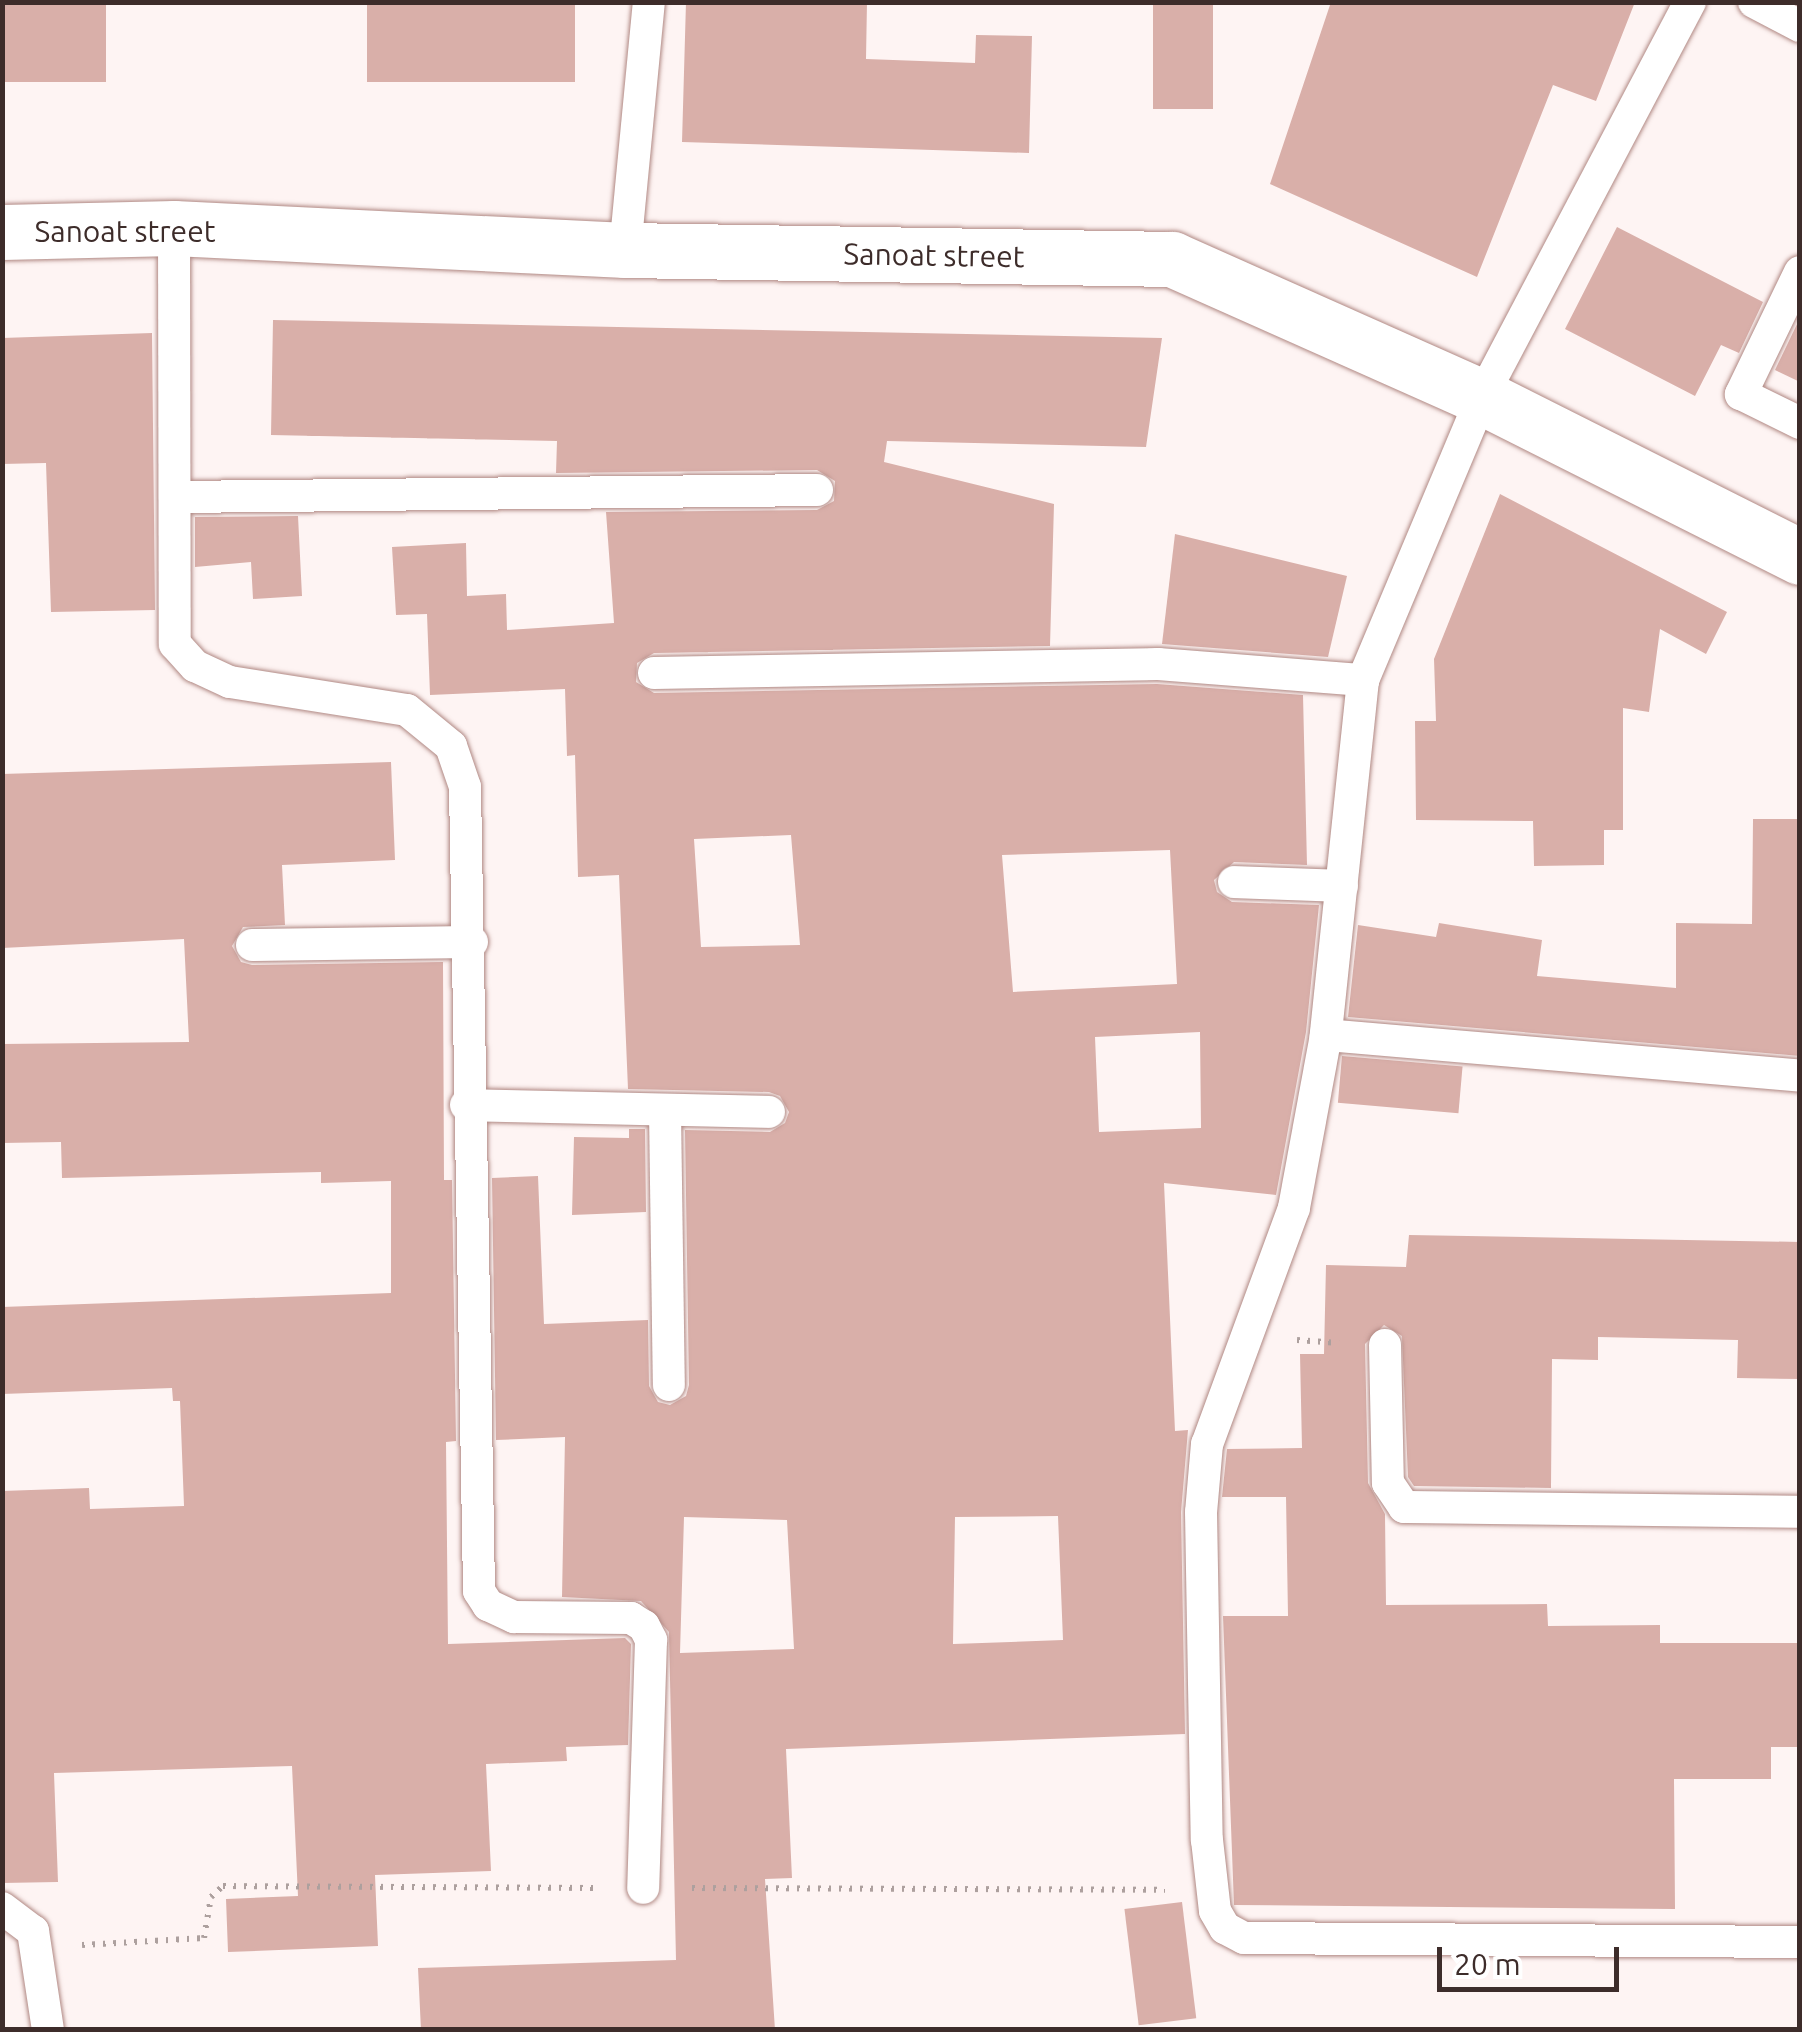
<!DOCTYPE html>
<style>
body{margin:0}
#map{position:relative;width:1802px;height:2032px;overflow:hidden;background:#fef4f3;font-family:Ubuntu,sans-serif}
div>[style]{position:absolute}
.building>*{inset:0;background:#d9afa9;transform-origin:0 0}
.path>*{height:6px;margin-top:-3px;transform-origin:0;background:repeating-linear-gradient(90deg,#ada09e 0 2.5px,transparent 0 10.5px)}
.roads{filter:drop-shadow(0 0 2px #b08883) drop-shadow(0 0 2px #b08883)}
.lane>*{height:32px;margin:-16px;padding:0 16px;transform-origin:16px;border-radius:16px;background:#fff}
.secondary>*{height:55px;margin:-27.5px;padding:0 27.5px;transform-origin:27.5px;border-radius:27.5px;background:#fff}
span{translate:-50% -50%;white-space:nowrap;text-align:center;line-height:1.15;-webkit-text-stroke:9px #fff;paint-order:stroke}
.street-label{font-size:30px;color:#3d2c2a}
.frame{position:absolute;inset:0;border:5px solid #3d2c2a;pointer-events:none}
.scale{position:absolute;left:1437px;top:1947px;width:182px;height:45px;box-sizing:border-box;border:5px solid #3d2c2a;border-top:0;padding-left:12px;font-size:30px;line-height:35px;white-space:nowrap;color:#3d2c2a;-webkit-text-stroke:8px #fff;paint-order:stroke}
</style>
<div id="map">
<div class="building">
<i style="left:2px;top:2px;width:104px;height:80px"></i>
<i style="left:367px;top:2px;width:208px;height:80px"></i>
<i style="clip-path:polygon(686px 2px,867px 2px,866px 59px,975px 63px,976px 35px,1032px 36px,1029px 153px,682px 142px)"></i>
<i style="left:1153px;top:2px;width:60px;height:107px"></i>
<i style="clip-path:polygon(1331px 2px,1635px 2px,1596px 101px,1553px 85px,1477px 277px,1270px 184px)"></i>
<i style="clip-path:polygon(1617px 227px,1763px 302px,1739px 353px,1721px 345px,1695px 396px,1565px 329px)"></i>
<i style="clip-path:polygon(evenodd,273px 320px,1162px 338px,1146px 447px,887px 441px,884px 462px,1054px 504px,1050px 646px,654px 653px,637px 663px,636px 682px,654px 693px,1157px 684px,1303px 695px,1307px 865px,1234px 862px,1214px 880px,1217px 892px,1232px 902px,1319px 905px,1306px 1032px,1276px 1195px,1164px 1183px,1175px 1431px,1188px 1430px,1181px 1512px,1185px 1734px,786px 1749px,792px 1878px,765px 1879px,775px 2030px,421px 2030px,418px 1968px,676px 1960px,669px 1632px,641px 1601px,562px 1597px,565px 1437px,496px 1440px,492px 1178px,538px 1176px,544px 1324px,648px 1320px,649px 1386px,658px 1402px,670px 1405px,686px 1396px,689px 1385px,685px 1130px,770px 1132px,785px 1123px,789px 1112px,780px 1096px,769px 1092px,628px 1089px,619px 875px,578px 877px,575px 755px,567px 756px,565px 689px,430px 695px,427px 614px,396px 615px,392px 547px,466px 543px,467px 596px,506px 594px,507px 630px,614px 623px,606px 512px,817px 510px,834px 501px,835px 481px,817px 470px,556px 473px,557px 441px,271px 435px,273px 320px,791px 835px,800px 945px,701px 947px,694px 839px,791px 835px,273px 320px,1170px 850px,1177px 984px,1013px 992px,1002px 855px,1170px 850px,273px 320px,1200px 1032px,1201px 1128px,1099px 1132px,1095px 1037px,1200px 1032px,273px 320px,1058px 1516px,1063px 1640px,953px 1644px,955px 1517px,1058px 1516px,273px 320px,684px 1517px,787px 1520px,794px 1649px,680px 1653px,684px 1517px)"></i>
<i style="clip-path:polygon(1799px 320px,1800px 321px,1800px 382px,1775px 370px)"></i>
<i style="clip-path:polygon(152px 333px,155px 610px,51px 612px,46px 463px,2px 464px,2px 338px)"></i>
<i style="clip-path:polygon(1500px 494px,1727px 612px,1706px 654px,1660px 629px,1649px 712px,1623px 708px,1623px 830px,1604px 830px,1604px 865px,1534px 866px,1533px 821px,1416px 820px,1415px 721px,1436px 721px,1434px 659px)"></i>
<i style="clip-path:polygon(298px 516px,302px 596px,253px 599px,251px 562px,195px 567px,195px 517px)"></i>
<i style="clip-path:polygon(1175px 534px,1347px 576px,1328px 657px,1162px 644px)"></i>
<i style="clip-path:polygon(391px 762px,395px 860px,282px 865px,285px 925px,243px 927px,232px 946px,241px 962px,252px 965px,443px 962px,444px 1180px,452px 1180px,456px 1441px,446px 1442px,448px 1644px,625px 1638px,631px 1644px,628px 1745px,566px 1747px,567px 1761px,486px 1764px,491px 1871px,375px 1875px,378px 1946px,228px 1952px,226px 1899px,298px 1896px,292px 1766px,54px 1773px,58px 1882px,2px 1883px,2px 1491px,89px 1488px,90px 1509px,184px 1506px,180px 1401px,173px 1401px,172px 1388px,2px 1394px,2px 1307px,391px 1293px,391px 1181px,321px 1183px,321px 1172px,62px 1178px,61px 1142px,2px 1143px,2px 1044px,189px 1042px,184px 939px,2px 948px,2px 774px)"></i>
<i style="clip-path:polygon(1753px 819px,1800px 819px,1800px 1056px,1348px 1017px,1358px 925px,1436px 937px,1439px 923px,1542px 940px,1537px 976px,1676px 988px,1676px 923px,1752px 924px)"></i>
<i style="left:1342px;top:1056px;width:121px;height:47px;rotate:5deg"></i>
<i style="clip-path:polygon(629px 1129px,645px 1129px,646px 1212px,572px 1215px,574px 1137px,629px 1138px)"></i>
<i style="clip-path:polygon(1409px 1235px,1800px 1242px,1800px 1379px,1737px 1378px,1738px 1340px,1598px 1337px,1598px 1360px,1552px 1359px,1551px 1488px,1414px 1486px,1408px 1477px,1402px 1336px,1384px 1325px,1365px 1344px,1368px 1483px,1385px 1514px,1386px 1605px,1547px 1604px,1548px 1626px,1660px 1625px,1660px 1643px,1800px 1643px,1800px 1747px,1771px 1747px,1771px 1779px,1674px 1779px,1675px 1909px,1234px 1905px,1223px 1616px,1288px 1616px,1286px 1497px,1222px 1497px,1227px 1449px,1302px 1448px,1300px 1354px,1324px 1354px,1326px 1265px,1406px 1267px)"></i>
<i style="left:1182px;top:1902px;width:117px;height:58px;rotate:83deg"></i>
</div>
<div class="path">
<i style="left:1297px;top:1340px;width:42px;rotate:4.1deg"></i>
<i style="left:692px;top:1888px;width:473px;rotate:0.2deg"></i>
<i style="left:82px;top:1945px;width:122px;rotate:-3.3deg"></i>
<i style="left:204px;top:1938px;width:42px;rotate:-80.3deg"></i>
<i style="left:211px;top:1897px;width:16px;rotate:-43deg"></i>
<i style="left:223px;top:1886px;width:372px;rotate:0.3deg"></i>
</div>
<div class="roads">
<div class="lane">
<i style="left:1690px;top:2px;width:446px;rotate:117.8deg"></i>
<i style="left:1482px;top:397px;width:307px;rotate:112.8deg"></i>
<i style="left:1363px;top:680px;width:357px;rotate:96deg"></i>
<i style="left:1326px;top:1035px;width:176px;rotate:100.5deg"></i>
<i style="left:1294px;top:1208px;width:252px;rotate:110.2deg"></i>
<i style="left:1207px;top:1444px;width:68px;rotate:95deg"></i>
<i style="left:1201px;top:1512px;width:328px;rotate:89deg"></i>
<i style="left:1207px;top:1840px;width:71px;rotate:83.6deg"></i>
<i style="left:1215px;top:1911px;width:20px;rotate:60deg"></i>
<i style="left:1225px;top:1928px;width:21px;rotate:28deg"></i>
<i style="left:1244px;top:1938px;width:556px;rotate:0.41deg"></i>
<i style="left:1754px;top:2px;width:52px;rotate:27.6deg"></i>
<i style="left:174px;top:228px;width:416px;rotate:89.9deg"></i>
<i style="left:175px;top:644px;width:30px;rotate:48deg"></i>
<i style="left:195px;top:666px;width:38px;rotate:25deg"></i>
<i style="left:230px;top:682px;width:179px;rotate:9deg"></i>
<i style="left:407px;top:710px;width:57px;rotate:39.3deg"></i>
<i style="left:451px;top:746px;width:43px;rotate:71.1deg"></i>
<i style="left:465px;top:787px;width:804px;rotate:89deg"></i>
<i style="left:479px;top:1591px;width:17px;rotate:57deg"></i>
<i style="left:488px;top:1605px;width:29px;rotate:25deg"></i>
<i style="left:514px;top:1617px;width:117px;rotate:0.5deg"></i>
<i style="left:631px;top:1618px;width:15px;rotate:32deg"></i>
<i style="left:644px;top:1626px;width:16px;rotate:63deg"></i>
<i style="left:651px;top:1640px;width:248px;rotate:91.8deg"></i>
<i style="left:625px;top:250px;width:249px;rotate:-84.5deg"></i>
<i style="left:1800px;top:272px;width:136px;rotate:115.8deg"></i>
<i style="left:1741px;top:394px;width:66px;rotate:26.2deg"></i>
<i style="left:175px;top:497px;width:642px;rotate:-0.62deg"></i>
<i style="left:654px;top:673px;width:504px;rotate:-1.02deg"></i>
<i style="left:1158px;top:664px;width:206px;rotate:4.5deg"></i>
<i style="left:1234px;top:882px;width:108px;rotate:2.1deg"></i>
<i style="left:252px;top:945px;width:220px;rotate:-0.8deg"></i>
<i style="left:1326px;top:1035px;width:476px;rotate:4.9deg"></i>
<i style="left:466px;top:1105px;width:303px;rotate:1.3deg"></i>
<i style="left:665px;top:1111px;width:274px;rotate:89.2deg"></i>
<i style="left:1385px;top:1345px;width:138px;rotate:88.8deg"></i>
<i style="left:1388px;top:1483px;width:29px;rotate:56deg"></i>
<i style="left:1404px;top:1507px;width:396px;rotate:0.7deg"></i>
<i style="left:2px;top:1908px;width:39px;rotate:37deg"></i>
<i style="left:33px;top:1931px;width:100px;rotate:81.4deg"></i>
</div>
<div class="secondary">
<i style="left:2px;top:232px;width:172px;rotate:-1.3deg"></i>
<i style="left:174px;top:228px;width:452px;rotate:2.8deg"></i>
<i style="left:625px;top:250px;width:547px;rotate:0.94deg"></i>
<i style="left:1172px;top:259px;width:339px;rotate:24deg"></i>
<i style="left:1482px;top:397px;width:356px;rotate:26.7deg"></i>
</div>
</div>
<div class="street-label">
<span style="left:125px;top:231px">Sanoat street</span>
<span style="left:934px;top:255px;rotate:1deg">Sanoat street</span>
</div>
<div class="frame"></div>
<div class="scale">20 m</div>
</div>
